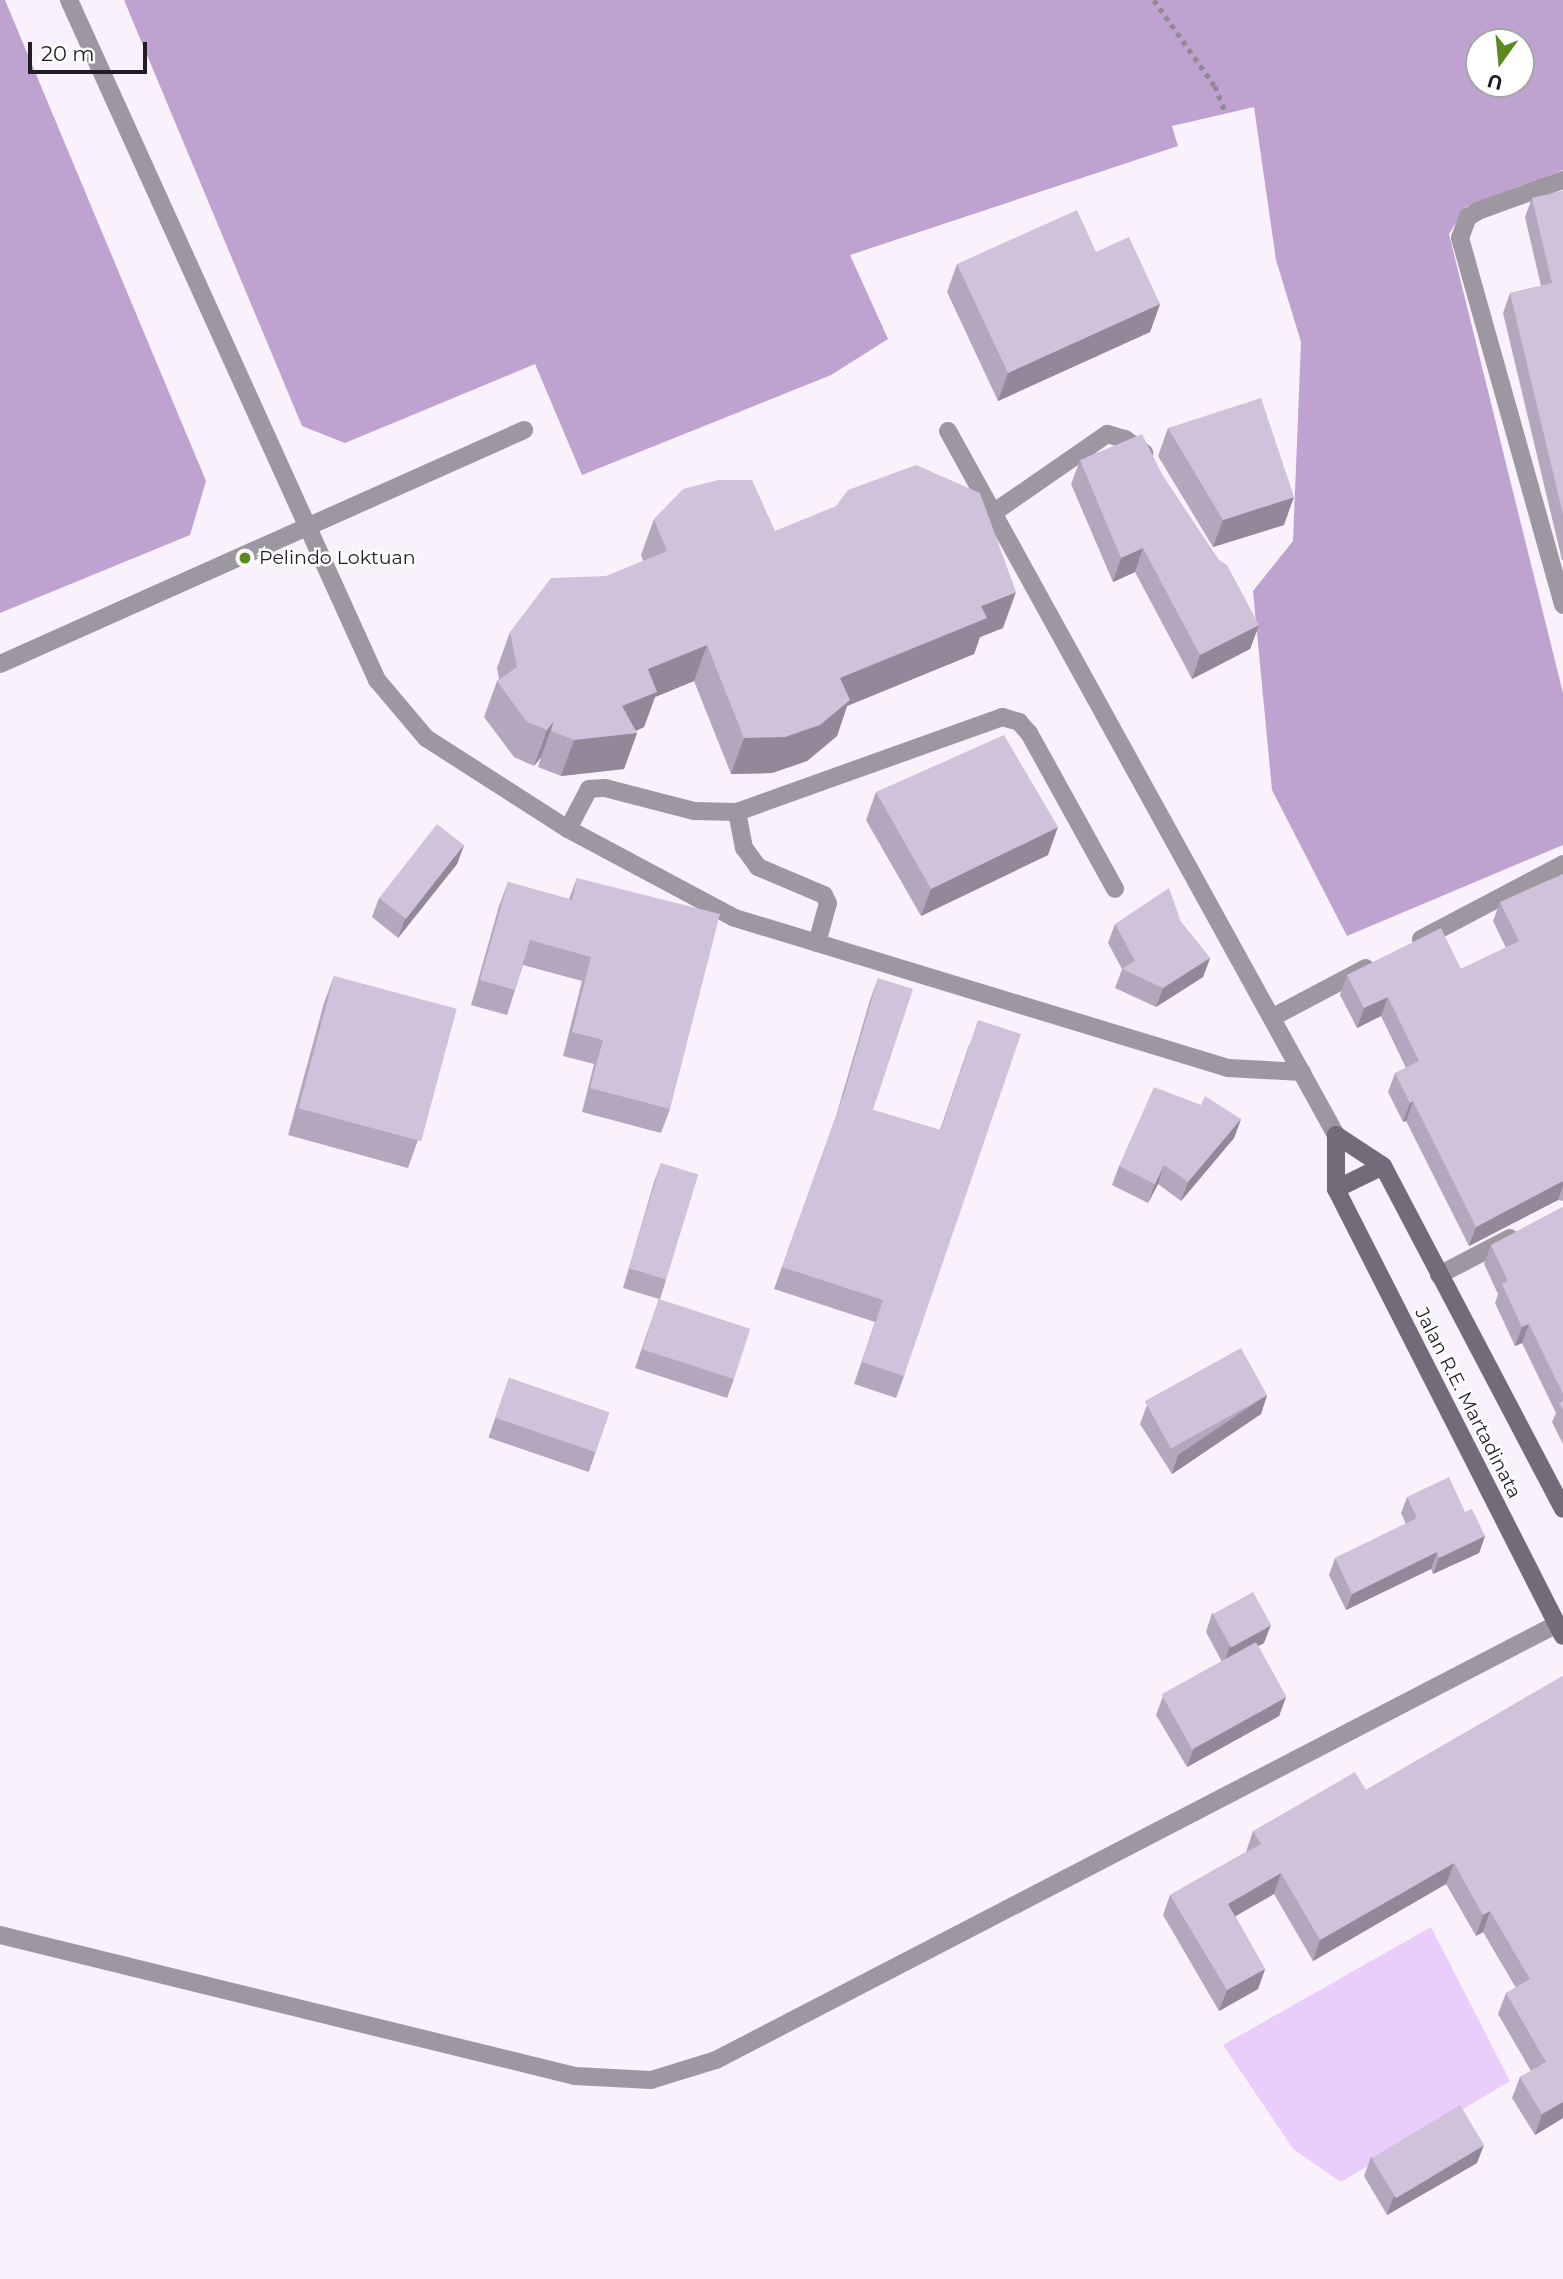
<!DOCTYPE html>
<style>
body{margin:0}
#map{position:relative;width:1563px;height:2279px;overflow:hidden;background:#f9f2fd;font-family:Montserrat,sans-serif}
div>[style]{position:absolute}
.green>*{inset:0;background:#e9cefc}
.water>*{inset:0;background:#bea3d0}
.path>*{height:4.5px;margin-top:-2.25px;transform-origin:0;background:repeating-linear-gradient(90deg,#908994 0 5px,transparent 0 10px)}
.lane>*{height:18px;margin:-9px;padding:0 9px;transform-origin:9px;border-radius:9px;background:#9d97a2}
.street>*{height:18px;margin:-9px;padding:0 9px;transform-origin:9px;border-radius:9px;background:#9d97a2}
.secondary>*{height:18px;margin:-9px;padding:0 9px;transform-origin:9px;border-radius:9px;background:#736a7a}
.wall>*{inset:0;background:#b4a7bd;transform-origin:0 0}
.shaded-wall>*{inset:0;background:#92889a}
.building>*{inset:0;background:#d1c2dc;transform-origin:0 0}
.dots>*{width:19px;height:19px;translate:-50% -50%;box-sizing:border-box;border:4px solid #fff;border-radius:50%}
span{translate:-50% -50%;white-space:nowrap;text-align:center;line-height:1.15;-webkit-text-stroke:5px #fff;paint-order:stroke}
.poi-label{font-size:19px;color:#221c26}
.left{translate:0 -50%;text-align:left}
.street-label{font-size:19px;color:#221c26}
.north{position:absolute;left:1465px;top:28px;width:70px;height:70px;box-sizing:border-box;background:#fff;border:2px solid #a7a4a8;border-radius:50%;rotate:195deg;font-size:19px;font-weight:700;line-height:28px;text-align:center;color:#221c26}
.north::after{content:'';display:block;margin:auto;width:24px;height:32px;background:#5a8a1f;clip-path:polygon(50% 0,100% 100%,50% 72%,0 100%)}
.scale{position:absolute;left:28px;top:42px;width:119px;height:32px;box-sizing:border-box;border:4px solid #221c26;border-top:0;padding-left:9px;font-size:21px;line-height:24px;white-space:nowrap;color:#221c26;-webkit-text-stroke:5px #fff;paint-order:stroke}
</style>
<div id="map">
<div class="green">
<i style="clip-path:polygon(1431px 1927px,1510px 2081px,1341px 2182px,1293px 2149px,1223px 2045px)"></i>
</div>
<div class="water">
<i style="clip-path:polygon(0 0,5px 0,206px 481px,190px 535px,0 613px)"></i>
<i style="clip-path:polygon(evenodd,124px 0,1563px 0,1563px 170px,1466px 207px,1449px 234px,1563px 693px,1563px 845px,1347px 936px,1272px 790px,1253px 591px,1293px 541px,1301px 342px,1276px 260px,1254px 107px,1172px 126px,1178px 146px,850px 255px,888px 339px,831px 375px,582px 475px,535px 364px,345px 443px,302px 426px,124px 0,1479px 42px,1521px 42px,1521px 84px,1479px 84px,1479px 42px)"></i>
</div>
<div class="path">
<i style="left:1154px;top:0;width:105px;rotate:54.7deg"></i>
<i style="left:1215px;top:86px;width:29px;rotate:68deg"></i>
</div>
<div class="lane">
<i style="left:69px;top:0;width:747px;rotate:65.63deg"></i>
<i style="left:377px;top:680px;width:76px;rotate:49.8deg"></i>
<i style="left:426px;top:738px;width:169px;rotate:32.7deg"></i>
<i style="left:568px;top:829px;width:189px;rotate:28.1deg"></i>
<i style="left:735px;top:918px;width:515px;rotate:16.92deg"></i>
<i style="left:1228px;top:1068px;width:74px;rotate:3.1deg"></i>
<i style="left:948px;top:431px;width:804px;rotate:61.14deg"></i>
<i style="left:993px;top:513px;width:139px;rotate:-34.7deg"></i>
<i style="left:1107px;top:434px;width:19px;rotate:16deg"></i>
<i style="left:1125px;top:439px;width:24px;rotate:36deg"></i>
<i style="left:0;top:664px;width:574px;rotate:-24.06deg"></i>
<i style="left:568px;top:829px;width:45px;rotate:-62.3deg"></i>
<i style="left:589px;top:789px;width:16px;rotate:-4deg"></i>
<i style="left:605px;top:788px;width:92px;rotate:14.5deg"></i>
<i style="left:694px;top:811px;width:43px;rotate:1.3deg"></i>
<i style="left:817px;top:943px;width:41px;rotate:-74.6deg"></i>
<i style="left:828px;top:903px;width:9px;rotate:-117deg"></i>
<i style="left:824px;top:895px;width:72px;rotate:-157deg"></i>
<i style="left:758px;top:867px;width:24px;rotate:-126deg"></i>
<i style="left:744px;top:848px;width:37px;rotate:-101deg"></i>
<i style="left:737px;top:812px;width:282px;rotate:-19.7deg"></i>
<i style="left:1002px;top:717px;width:18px;rotate:16deg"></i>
<i style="left:1019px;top:722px;width:15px;rotate:48deg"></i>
<i style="left:1029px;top:733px;width:178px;rotate:61.1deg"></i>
<i style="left:0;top:1935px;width:592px;rotate:13.78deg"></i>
<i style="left:575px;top:2076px;width:76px;rotate:3deg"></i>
<i style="left:651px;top:2080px;width:68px;rotate:-17.1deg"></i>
<i style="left:716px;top:2060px;width:947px;rotate:-27.4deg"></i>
</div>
<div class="street">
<i style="left:1563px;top:180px;width:90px;rotate:160deg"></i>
<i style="left:1478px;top:211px;width:12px;rotate:149deg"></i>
<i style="left:1468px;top:217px;width:22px;rotate:111deg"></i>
<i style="left:1460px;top:238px;width:381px;rotate:74.3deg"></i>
<i style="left:1421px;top:939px;width:161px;rotate:-27.8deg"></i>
<i style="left:1273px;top:1017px;width:105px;rotate:-27.8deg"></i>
<i style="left:1439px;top:1275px;width:80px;rotate:-27.5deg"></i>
</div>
<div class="secondary">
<i style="left:1336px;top:1135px;width:54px;rotate:90deg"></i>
<i style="left:1336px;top:1189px;width:501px;rotate:63.08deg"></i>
<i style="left:1336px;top:1135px;width:56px;rotate:33.4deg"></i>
<i style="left:1383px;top:1166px;width:387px;rotate:62.3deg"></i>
<i style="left:1336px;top:1189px;width:52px;rotate:-26.1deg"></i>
</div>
<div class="wall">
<i style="clip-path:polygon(1563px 191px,1563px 560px,1562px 560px,1503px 313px,1510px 293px,1541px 286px,1525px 217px,1532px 198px)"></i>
<i style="clip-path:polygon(1096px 252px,1160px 304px,1150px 332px,998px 401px,947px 292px,957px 264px)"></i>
<i style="clip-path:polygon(1168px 428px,1284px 525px,1213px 547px,1158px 456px)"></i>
<i style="clip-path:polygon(1080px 460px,1163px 476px,1259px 625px,1250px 649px,1192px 679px,1135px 572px,1113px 582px,1071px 484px)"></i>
<i style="clip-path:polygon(654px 519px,775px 531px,1003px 628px,980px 637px,974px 654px,847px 706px,837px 736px,807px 761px,772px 773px,731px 774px,694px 681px,655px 697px,644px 727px,636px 731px,637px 733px,624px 769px,561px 776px,538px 767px,541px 757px,534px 766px,514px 757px,484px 717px,497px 681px,499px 679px,497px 668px,510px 632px,643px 561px,641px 555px)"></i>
<i style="clip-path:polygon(876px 792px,1048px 855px,921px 916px,866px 820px)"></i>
<i style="clip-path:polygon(464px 845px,457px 864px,398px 938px,372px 917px,379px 898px)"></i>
<i style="clip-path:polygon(1563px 874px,1563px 1201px,1558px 1200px,1469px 1246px,1406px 1121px,1403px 1122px,1388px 1092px,1395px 1073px,1406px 1068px,1381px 1016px,1357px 1028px,1340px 995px,1347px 975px,1461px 969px,1506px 948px,1493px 921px,1500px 902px)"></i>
<i style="clip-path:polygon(577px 878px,670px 1109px,661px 1133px,582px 1112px,594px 1064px,563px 1056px,582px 981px,523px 965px,507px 1015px,471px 1005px,499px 906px,508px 882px,569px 899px)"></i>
<i style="clip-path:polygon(1181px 922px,1210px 958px,1203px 977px,1156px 1007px,1115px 988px,1122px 969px,1108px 943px,1115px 924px)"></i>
<i style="clip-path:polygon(334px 976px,418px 1140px,408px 1168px,288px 1135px,324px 1003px)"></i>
<i style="clip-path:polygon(878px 978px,873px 1110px,940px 1130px,970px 1042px,904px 1376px,896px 1398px,854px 1384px,875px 1322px,774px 1289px,836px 1116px,870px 1000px)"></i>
<i style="clip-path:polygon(1201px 1105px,1241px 1119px,1234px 1138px,1181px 1201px,1158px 1184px,1148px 1203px,1112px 1185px,1119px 1166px)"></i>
<i style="clip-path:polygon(661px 1163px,666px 1280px,660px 1299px,734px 1379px,727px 1398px,635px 1368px,659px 1299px,623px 1288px,654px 1182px)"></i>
<i style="clip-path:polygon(1563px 1207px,1563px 1444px,1552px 1422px,1556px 1413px,1522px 1343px,1515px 1346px,1495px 1303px,1498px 1294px,1484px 1264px,1491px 1245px)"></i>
<i style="left:509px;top:1378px;width:106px;height:63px;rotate:19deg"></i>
<i style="clip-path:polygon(1267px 1395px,1261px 1414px,1172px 1474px,1140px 1424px,1147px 1405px)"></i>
<i style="clip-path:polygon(1407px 1497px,1465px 1512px,1485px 1536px,1479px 1553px,1433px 1574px,1431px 1569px,1346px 1610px,1329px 1575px,1335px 1558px,1406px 1524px,1401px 1513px)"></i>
<i style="clip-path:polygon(1212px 1613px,1264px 1643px,1258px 1646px,1286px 1697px,1279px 1716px,1187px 1767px,1156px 1715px,1163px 1696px,1222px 1662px,1206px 1632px)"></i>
<i style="clip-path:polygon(1563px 1676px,1563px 2118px,1535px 2135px,1512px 2098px,1520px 2077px,1531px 2071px,1498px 2014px,1506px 1993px,1516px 1988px,1483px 1932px,1476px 1936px,1446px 1884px,1313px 1961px,1274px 1894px,1235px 1916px,1265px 1969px,1258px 1989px,1219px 2011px,1163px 1915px,1170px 1895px,1246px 1852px,1253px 1831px,1366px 1790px)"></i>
<i style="clip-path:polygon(1371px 2157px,1477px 2163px,1387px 2215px,1364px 2176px)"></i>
</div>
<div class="shaded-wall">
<i style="clip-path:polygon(1160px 304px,1150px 332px,998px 401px,1008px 373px)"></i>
<i style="clip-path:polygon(1294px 497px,1284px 525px,1213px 547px,1223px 520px)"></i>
<i style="clip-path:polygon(1143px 548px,1135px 572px,1113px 582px,1121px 558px)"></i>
<i style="clip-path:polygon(1016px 592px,1003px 628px,980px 637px,974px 654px,847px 706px,837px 736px,807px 761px,772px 773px,731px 774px,744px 738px,840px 678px,981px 606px)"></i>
<i style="clip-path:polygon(1259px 625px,1250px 649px,1192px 679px,1200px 655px)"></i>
<i style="clip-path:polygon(707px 645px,694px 681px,655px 697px,644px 727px,628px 734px,637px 733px,624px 769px,561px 776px,574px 740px,622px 706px,648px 669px)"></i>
<i style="clip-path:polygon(554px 721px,541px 757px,534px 766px,547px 730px)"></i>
<i style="clip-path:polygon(1058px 827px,1048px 855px,921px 916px,931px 889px)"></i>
<i style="clip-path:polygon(464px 845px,457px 864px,398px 938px,405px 919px)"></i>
<i style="clip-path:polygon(1210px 958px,1203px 977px,1156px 1007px,1163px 988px)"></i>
<i style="clip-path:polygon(1388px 997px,1381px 1016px,1357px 1028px,1364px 1008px)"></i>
<i style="clip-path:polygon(1413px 1101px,1406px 1121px,1403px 1122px,1410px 1103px)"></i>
<i style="clip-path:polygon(1241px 1119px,1234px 1138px,1181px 1201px,1188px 1182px)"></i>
<i style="clip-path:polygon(1164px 1165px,1158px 1184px,1148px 1203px,1155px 1184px)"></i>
<i style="clip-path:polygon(1563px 1181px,1563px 1185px,1558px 1200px,1469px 1246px,1476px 1227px)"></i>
<i style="clip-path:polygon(1529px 1324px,1522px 1343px,1515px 1346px,1522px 1327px)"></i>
<i style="clip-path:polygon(1267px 1395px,1261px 1414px,1172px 1474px,1178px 1455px)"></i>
<i style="clip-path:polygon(1485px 1536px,1479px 1553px,1433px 1574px,1439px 1558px)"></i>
<i style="clip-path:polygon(1437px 1552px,1431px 1569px,1346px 1610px,1352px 1594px)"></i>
<i style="clip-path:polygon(1271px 1625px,1264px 1643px,1223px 1665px,1230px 1646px)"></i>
<i style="clip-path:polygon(1286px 1697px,1279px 1716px,1187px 1767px,1194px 1748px)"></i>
<i style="clip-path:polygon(1454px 1863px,1446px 1884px,1313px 1961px,1320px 1940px)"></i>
<i style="clip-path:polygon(1281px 1873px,1274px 1894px,1220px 1925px,1228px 1904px)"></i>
<i style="clip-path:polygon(1490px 1911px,1483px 1932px,1476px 1936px,1483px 1915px)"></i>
<i style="clip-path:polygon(1265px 1969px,1258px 1989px,1219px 2011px,1227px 1990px)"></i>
<i style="clip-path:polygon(1563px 2102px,1563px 2118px,1535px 2135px,1542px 2114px)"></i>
<i style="clip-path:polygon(1484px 2145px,1477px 2163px,1387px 2215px,1394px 2196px)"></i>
</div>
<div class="building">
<i style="clip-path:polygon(1563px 191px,1563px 514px,1510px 293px,1552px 283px,1532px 198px)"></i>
<i style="clip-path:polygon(1077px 210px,1096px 252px,1129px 237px,1160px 304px,1008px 373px,957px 264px)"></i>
<i style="clip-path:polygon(1261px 398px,1294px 497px,1223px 520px,1168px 428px)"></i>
<i style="clip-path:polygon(1142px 434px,1163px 476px,1219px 560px,1227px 565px,1259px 625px,1200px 655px,1143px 548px,1121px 558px,1080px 460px)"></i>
<i style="clip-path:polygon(916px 465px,980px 493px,1016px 592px,981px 606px,987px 618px,840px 678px,850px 700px,820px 725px,785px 737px,744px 738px,707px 645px,648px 669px,657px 692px,622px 706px,637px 733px,574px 740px,551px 731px,554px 721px,547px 730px,527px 722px,497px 681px,517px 667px,510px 632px,551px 578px,606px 576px,667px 551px,654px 519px,683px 489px,718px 480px,752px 480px,775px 531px,836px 506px,848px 490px)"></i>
<i style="clip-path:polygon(1004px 735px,1058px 827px,931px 889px,876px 792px)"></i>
<i style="left:437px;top:824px;width:34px;height:94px;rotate:38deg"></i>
<i style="clip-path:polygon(1563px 874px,1563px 1181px,1476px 1227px,1413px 1101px,1410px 1103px,1395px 1073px,1419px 1061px,1388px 997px,1364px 1008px,1347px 975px,1441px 928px,1461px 969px,1519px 941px,1500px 902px)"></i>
<i style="clip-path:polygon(577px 878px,720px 914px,670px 1109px,590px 1088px,603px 1040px,572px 1032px,591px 957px,530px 940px,515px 990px,480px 980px,508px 882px,572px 900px)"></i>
<i style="clip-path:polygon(1169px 888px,1181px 922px,1210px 958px,1163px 988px,1122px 969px,1135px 961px,1115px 924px)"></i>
<i style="left:334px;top:976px;width:127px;height:137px;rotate:15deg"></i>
<i style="clip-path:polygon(878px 978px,913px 989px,873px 1110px,941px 1130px,978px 1020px,1021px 1034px,904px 1376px,862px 1362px,883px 1300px,782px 1267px,844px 1094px)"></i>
<i style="clip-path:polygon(1154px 1087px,1201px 1105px,1205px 1096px,1241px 1119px,1188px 1182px,1164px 1165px,1155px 1184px,1119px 1166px)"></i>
<i style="left:661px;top:1163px;width:39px;height:110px;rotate:17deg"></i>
<i style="clip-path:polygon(1563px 1207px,1563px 1394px,1529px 1324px,1522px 1327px,1502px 1284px,1508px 1281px,1491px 1245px)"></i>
<i style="left:659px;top:1299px;width:96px;height:53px;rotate:18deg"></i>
<i style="left:1241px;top:1348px;width:54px;height:110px;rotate:61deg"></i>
<i style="left:509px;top:1378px;width:106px;height:42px;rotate:19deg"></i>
<i style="clip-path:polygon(1563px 1401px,1563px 1410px,1559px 1403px)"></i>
<i style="clip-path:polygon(1449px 1477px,1465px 1512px,1472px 1509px,1485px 1536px,1439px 1558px,1437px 1552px,1352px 1594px,1335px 1558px,1417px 1518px,1407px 1497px)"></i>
<i style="left:1253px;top:1592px;width:38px;height:46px;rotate:61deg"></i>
<i style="left:1256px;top:1642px;width:63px;height:108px;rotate:61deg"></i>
<i style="clip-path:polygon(1563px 1676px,1563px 2102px,1542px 2114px,1520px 2077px,1546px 2062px,1506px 1993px,1530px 1979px,1490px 1911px,1483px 1915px,1454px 1863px,1320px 1940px,1281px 1873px,1228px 1904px,1265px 1969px,1227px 1990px,1170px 1895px,1261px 1844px,1253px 1831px,1355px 1772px,1366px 1790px)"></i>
<i style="left:1460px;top:2105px;width:47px;height:103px;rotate:59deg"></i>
</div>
<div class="dots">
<i style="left:245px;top:558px;background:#5a8a1f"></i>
</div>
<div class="poi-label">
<span class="left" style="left:259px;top:558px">Pelindo Loktuan</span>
</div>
<div class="street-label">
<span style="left:1468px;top:1403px;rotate:63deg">Jalan R.E. Martadinata</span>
</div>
<div class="north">U</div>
<div class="scale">20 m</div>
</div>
